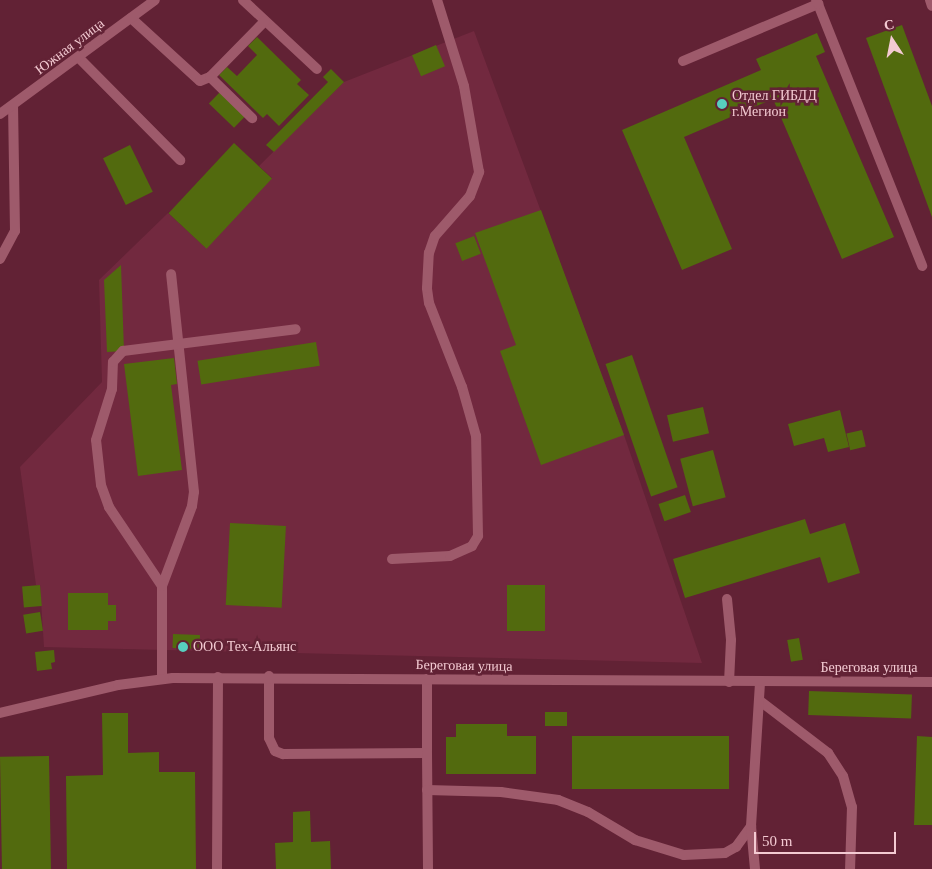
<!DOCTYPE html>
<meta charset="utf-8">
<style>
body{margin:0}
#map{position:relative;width:932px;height:869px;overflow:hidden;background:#622235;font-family:"Times New Roman",serif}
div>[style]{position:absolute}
.built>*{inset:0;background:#72293f}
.building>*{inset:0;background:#526a0e;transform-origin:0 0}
.lane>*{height:10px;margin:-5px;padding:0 5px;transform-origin:5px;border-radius:5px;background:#9e5a6b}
.street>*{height:10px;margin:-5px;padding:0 5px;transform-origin:5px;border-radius:5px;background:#9e5a6b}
.dots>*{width:14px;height:14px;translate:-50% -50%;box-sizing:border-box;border:2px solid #622235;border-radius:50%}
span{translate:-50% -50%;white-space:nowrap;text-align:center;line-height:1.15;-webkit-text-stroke:5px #622235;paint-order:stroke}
.street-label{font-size:14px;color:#f3cad2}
.poi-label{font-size:14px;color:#f3cad2}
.left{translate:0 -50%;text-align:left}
.north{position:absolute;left:867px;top:15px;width:50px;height:50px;-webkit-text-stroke:4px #622235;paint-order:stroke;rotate:349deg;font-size:14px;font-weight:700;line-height:20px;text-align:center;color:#f3cad2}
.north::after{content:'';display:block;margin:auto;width:18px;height:22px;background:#f3cad2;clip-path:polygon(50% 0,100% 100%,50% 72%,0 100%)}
.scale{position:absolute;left:754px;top:832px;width:142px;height:22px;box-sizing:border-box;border:2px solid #f3cad2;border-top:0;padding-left:6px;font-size:15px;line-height:18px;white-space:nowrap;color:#f3cad2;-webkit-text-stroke:4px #622235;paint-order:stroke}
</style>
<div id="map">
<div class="built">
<i style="clip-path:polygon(474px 31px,624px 435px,702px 663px,44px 647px,40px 585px,36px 585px,20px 467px,102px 382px,99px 280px,168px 213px,205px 247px,272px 178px,259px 166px,344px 82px)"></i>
</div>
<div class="building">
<i style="clip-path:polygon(902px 25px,932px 106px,932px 217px,866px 38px)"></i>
<i style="clip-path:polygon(817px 33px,825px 52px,816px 56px,894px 237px,842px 259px,773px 99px,684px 137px,732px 249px,682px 270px,622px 130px,761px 70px,756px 59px)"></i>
<i style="clip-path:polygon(257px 37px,301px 80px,297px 84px,309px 95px,279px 126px,267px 114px,263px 118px,219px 75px,227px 67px,237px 76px,257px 55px,248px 46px)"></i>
<i style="left:436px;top:45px;width:23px;height:26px;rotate:67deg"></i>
<i style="clip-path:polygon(331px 69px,344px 82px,274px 152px,266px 145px,328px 82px,323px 77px)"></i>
<i style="left:220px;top:92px;width:35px;height:16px;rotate:44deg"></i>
<i style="left:234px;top:143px;width:52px;height:96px;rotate:43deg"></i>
<i style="left:130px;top:145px;width:52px;height:30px;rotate:64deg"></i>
<i style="clip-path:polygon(541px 210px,624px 435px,541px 465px,500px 351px,516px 345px,475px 233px)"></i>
<i style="left:474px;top:236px;width:19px;height:20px;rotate:69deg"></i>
<i style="clip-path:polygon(121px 265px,124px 351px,107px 352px,104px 280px)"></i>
<i style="left:316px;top:342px;width:24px;height:120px;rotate:81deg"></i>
<i style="left:632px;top:355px;width:140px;height:28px;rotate:71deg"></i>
<i style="clip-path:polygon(174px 358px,177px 384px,171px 385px,182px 470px,138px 476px,124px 364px)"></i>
<i style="left:703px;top:407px;width:27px;height:37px;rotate:77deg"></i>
<i style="clip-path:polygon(840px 410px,849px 447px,828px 452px,824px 438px,794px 446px,788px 424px)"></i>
<i style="left:862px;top:430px;width:17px;height:16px;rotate:77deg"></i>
<i style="left:713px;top:450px;width:49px;height:34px;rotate:75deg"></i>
<i style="left:685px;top:495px;width:18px;height:28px;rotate:71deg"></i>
<i style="clip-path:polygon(805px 519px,810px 534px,845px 523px,860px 573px,828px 583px,820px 557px,685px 598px,673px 559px)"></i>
<i style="left:230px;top:523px;width:56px;height:82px;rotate:3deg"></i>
<i style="left:40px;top:585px;width:21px;height:18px;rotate:85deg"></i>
<i style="left:507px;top:585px;width:38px;height:46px"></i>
<i style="clip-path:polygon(68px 593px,108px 593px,108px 605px,116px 605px,116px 621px,108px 621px,108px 630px,68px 630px)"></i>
<i style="left:40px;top:612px;width:19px;height:17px;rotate:81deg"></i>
<i style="left:173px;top:634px;width:27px;height:14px;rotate:2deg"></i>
<i style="left:799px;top:638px;width:22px;height:12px;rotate:80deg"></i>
<i style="clip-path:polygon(54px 650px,55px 662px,51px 663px,52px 669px,37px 671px,35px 652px)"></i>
<i style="left:809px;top:691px;width:103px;height:24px;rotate:2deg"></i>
<i style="left:545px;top:712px;width:22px;height:14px"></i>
<i style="clip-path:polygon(102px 713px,128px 713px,128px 753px,159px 752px,159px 772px,195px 772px,196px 869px,67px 869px,66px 776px,103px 775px)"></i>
<i style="clip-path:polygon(456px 724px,507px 724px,507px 736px,536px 736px,536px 774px,446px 774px,446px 737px,456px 737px)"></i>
<i style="left:572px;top:736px;width:157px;height:53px"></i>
<i style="clip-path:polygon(917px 736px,932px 737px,932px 825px,914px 825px)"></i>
<i style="left:49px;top:756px;width:113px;height:49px;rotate:89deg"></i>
<i style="clip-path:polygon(310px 811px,311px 842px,330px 841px,331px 869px,276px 869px,275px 843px,293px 842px,293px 812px)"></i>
</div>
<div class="lane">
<i style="left:243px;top:0;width:101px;rotate:43deg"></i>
<i style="left:930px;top:0;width:6px;rotate:72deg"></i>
<i style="left:818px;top:4px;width:282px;rotate:68.3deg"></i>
<i style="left:131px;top:18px;width:93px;rotate:42.4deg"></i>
<i style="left:200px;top:81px;width:11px;rotate:-22deg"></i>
<i style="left:210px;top:77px;width:78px;rotate:-45.5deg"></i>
<i style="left:79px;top:58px;width:144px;rotate:45.3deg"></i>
<i style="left:683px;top:61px;width:147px;rotate:-22.9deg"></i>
<i style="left:818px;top:4px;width:4px;rotate:-117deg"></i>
<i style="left:210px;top:77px;width:59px;rotate:44.3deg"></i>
<i style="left:0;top:259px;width:32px;rotate:-62deg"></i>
<i style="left:15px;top:231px;width:125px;rotate:-90.9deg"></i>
<i style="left:392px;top:559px;width:58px;rotate:-3deg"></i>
<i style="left:450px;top:556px;width:24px;rotate:-24deg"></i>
<i style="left:472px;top:546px;width:12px;rotate:-59deg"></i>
<i style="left:478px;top:536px;width:100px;rotate:-91.1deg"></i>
<i style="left:476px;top:436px;width:51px;rotate:-105.9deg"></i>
<i style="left:462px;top:387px;width:90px;rotate:-111.4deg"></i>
<i style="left:429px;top:303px;width:15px;rotate:-98deg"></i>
<i style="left:427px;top:288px;width:35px;rotate:-87deg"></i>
<i style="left:429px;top:253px;width:18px;rotate:-71deg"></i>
<i style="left:435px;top:236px;width:53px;rotate:-48.8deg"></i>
<i style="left:470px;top:196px;width:26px;rotate:-69deg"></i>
<i style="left:479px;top:172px;width:87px;rotate:-99.9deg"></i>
<i style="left:464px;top:86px;width:90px;rotate:-107.4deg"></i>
<i style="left:162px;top:586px;width:85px;rotate:-69.4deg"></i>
<i style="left:192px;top:506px;width:14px;rotate:-82deg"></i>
<i style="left:194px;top:492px;width:219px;rotate:-96deg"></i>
<i style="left:727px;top:599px;width:41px;rotate:84.4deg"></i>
<i style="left:731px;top:640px;width:42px;rotate:92.7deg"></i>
<i style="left:269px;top:676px;width:62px;rotate:90deg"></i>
<i style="left:269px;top:738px;width:14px;rotate:65deg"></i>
<i style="left:275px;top:751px;width:9px;rotate:21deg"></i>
<i style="left:283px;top:754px;width:144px;rotate:-0.4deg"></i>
<i style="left:427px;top:753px;width:74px;rotate:-90deg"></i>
<i style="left:162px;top:679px;width:93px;rotate:-90deg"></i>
<i style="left:162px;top:586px;width:95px;rotate:-123.9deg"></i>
<i style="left:109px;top:507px;width:23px;rotate:-110deg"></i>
<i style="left:101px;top:485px;width:45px;rotate:-96.3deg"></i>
<i style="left:96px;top:440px;width:53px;rotate:-72.6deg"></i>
<i style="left:112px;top:389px;width:27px;rotate:-88deg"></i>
<i style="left:113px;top:362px;width:15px;rotate:-48deg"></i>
<i style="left:123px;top:351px;width:174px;rotate:-7.2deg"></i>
<i style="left:760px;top:701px;width:86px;rotate:37.4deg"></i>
<i style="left:828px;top:753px;width:27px;rotate:57deg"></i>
<i style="left:843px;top:776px;width:32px;rotate:74deg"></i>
<i style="left:852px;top:807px;width:62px;rotate:91.8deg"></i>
<i style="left:427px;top:753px;width:116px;rotate:89.5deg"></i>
<i style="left:427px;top:790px;width:74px;rotate:1.5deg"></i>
<i style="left:501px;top:792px;width:58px;rotate:8deg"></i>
<i style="left:558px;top:800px;width:32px;rotate:22deg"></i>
<i style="left:588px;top:812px;width:55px;rotate:30.8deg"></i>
<i style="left:635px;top:840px;width:51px;rotate:17deg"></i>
<i style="left:684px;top:855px;width:41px;rotate:-2.8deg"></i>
<i style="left:725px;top:853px;width:13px;rotate:-29deg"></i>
<i style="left:736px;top:847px;width:26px;rotate:-54deg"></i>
<i style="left:217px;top:869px;width:192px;rotate:-89.7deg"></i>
<i style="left:755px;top:869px;width:43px;rotate:-95.3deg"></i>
<i style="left:751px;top:826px;width:144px;rotate:-86.4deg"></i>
</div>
<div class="street">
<i style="left:0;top:114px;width:192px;rotate:-36.3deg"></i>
<i style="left:0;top:713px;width:121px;rotate:-13.3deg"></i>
<i style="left:118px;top:685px;width:55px;rotate:-7.3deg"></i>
<i style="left:173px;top:678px;width:759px;rotate:0.3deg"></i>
</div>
<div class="dots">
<i style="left:722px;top:104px;background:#58cebf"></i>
<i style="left:183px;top:647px;background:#58cebf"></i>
</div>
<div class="street-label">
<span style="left:70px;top:47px;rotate:-37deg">Южная улица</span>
<span style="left:464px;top:666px;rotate:1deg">Береговая улица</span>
<span style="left:869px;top:668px">Береговая улица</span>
</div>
<div class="poi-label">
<span class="left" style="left:732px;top:104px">Отдел ГИБДД<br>г.Мегион</span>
<span class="left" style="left:193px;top:647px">ООО Тех-Альянс</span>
</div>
<div class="north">С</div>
<div class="scale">50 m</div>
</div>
